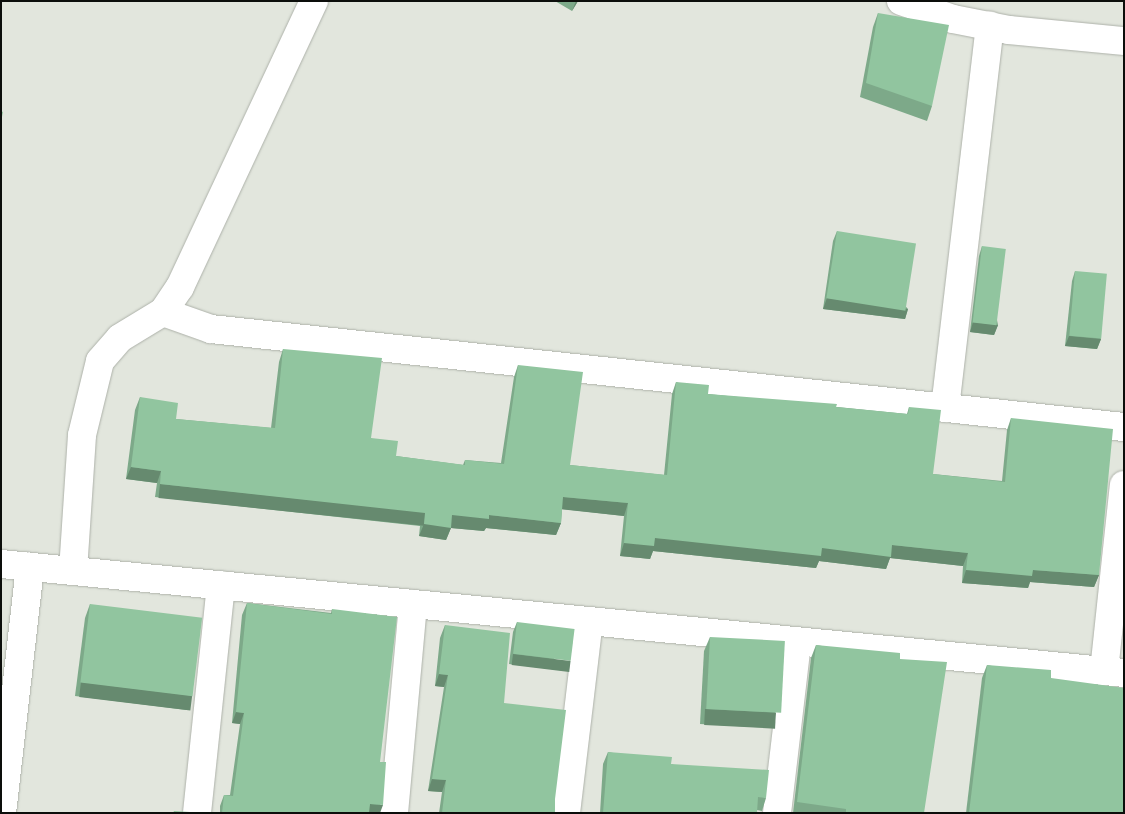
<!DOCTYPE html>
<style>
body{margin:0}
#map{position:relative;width:1125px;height:814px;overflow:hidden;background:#e2e6dd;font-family:Montserrat,sans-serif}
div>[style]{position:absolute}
.roads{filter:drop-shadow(0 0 1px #adb1a9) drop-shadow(0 0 1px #adb1a9)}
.street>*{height:28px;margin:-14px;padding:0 14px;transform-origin:14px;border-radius:14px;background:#fff}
.secondary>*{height:28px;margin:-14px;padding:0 14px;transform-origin:14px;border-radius:14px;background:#fff}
.wall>*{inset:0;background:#7da989}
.shaded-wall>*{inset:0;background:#668a6f;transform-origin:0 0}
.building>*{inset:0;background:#91c59f;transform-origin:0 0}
span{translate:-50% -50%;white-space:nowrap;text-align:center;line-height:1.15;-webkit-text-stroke:4px #eff3ea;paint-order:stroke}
.frame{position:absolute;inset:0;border:2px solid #0c0e0b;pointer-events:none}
</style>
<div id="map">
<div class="roads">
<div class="street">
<i style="left:901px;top:1px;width:55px;rotate:19.1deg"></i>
<i style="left:953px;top:19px;width:57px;rotate:11.1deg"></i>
<i style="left:1009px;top:30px;width:116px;rotate:5.5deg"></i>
<i style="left:163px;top:312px;width:51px;rotate:19.5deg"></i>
<i style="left:211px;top:329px;width:918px;rotate:6.13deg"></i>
<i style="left:945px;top:408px;width:385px;rotate:-83.3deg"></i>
<i style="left:73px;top:571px;width:136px;rotate:-86.2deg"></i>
<i style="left:82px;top:435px;width:76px;rotate:-76.3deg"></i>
<i style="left:100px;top:361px;width:30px;rotate:-49deg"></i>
<i style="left:120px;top:338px;width:50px;rotate:-31.2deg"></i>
<i style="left:163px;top:312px;width:30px;rotate:-56deg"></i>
<i style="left:180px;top:287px;width:316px;rotate:-64.9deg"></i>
<i style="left:1104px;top:671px;width:187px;rotate:-83.9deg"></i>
<i style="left:2px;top:813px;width:248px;rotate:-83.5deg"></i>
<i style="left:197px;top:813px;width:229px;rotate:-84deg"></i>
<i style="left:394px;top:813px;width:210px;rotate:-84.8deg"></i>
<i style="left:566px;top:813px;width:193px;rotate:-83.2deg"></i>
<i style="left:777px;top:813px;width:172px;rotate:-83.3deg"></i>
</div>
<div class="secondary">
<i style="left:1px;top:564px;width:1128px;rotate:5.54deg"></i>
</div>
</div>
<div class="wall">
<i style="clip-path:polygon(555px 1px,578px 1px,572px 11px)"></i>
<i style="clip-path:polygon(878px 13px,932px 106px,927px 121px,860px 97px,873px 27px)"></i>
<i style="clip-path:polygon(837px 231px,908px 309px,905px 319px,823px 309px,833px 241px)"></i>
<i style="clip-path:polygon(982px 246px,998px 325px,994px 335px,970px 332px,979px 256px)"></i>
<i style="clip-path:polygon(1075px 271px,1101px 339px,1097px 349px,1065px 346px,1072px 281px)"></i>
<i style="clip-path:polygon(283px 349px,371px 438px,396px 456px,463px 465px,465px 460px,501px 463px,514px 377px,518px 365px,570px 465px,664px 475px,672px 394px,676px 382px,708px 394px,907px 414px,909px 407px,933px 474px,1002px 481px,1007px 430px,1011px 418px,1099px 575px,1094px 587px,1030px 582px,1028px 588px,962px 583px,963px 566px,890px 558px,886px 569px,819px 561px,816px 568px,653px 551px,650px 559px,620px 556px,624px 516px,562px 509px,561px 523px,556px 535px,486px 528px,484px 531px,451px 528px,446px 540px,419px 536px,420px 526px,155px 497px,157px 483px,126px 479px,135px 410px,140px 397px,176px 419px,271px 428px,279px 362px)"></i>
<i style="clip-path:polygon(247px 603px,331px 613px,332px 609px,380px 762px,380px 813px,220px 813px,220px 806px,224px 795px,230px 795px,240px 724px,232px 723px,242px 615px)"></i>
<i style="clip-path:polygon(90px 604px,192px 695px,187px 710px,75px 696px,85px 618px)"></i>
<i style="clip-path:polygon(517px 622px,567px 671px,509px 664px,513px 632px)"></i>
<i style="clip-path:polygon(445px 625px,504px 703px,555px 799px,555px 813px,439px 813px,442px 792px,428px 791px,444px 687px,435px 686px,440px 638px)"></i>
<i style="clip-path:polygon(710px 637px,776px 713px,771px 728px,700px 724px,704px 651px)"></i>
<i style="clip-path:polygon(816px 645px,900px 659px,924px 813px,793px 813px,811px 658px)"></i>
<i style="clip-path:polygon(987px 665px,1051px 678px,1124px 813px,966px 813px,982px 678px)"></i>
<i style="clip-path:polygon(608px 752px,671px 764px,766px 798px,762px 811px,757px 810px,757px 813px,600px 813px,603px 764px)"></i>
</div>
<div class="shaded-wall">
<i style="clip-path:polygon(576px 1px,578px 1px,572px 11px)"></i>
<i style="clip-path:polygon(827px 298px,908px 309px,905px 319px,823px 309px)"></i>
<i style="clip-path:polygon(973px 322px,998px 325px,994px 335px,970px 332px)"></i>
<i style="clip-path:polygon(1069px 336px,1101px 339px,1097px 349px,1065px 346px)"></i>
<i style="clip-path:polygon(131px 467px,161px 471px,157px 483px,126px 479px)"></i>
<i style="left:160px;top:484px;width:267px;height:14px;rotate:6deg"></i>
<i style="clip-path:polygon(563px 497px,628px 503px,624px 516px,559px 509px)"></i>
<i style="clip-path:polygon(452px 515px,489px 515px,561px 523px,556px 535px,486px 528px,484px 531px,451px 528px,446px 540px,419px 536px,424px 524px)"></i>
<i style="clip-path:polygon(655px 538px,822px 548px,892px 545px,968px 553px,963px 566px,890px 558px,886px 569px,819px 561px,816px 568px,653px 551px,650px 559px,620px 556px,624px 543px)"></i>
<i style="clip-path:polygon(966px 570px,1033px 570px,1099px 575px,1094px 587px,1030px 582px,1028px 588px,962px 583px)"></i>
<i style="left:513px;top:654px;width:58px;height:11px;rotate:7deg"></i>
<i style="clip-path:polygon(439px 674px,448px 675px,444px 687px,435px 686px)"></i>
<i style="left:81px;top:682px;width:112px;height:15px;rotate:7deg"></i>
<i style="left:705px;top:709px;width:71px;height:16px;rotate:3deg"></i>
<i style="clip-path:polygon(236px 712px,244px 713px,240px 724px,232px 723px)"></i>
<i style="clip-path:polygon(432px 779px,446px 780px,442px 792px,428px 791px)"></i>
<i style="clip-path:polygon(370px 804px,383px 805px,380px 813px,367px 813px)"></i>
</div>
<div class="building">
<i style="clip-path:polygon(878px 13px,949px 25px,932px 106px,866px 83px)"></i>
<i style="clip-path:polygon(1px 111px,3px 112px,1px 122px)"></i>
<i style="left:837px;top:231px;width:80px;height:68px;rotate:9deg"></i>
<i style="left:982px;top:246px;width:24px;height:77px;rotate:7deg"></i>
<i style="left:1075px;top:271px;width:32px;height:65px;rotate:5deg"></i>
<i style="clip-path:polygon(283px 349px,382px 358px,371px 438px,398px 441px,396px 456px,465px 465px,465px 460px,504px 464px,518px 365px,583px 372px,570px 465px,667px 475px,676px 382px,709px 385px,708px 394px,837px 404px,836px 407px,908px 414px,909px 407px,941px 410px,933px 474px,1005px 482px,1011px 418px,1113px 429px,1099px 575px,1033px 570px,1032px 576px,966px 570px,968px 553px,892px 545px,891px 557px,822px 548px,821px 556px,655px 538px,654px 546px,624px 543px,628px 503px,563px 497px,561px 523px,489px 515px,489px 519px,452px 515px,451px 528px,424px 524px,425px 513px,160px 484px,161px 471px,131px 467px,140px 397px,178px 403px,176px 419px,275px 428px)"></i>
<i style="clip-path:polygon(247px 603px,332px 614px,332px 609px,397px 617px,380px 762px,386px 762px,383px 805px,370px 804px,369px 813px,222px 813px,224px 795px,233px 796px,244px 713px,236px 712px)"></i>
<i style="left:90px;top:604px;width:113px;height:79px;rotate:7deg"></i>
<i style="left:517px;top:622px;width:58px;height:32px;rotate:7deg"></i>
<i style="clip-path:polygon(445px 625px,510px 633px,504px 703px,566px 710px,555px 799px,555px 813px,442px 813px,446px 780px,432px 779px,448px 675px,439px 674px)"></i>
<i style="left:710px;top:637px;width:75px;height:72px;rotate:3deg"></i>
<i style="clip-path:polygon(816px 645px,900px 653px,900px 659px,947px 662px,924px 813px,846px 813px,846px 809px,797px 802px)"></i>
<i style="clip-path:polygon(987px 665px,1051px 670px,1051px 678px,1124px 688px,1124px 813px,969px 813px)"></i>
<i style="clip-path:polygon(608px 752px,672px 757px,671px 764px,769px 770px,766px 798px,758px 797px,757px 813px,603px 813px)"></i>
<i style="clip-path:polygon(174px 811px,190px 812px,191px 813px,173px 813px)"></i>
</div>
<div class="frame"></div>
</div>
